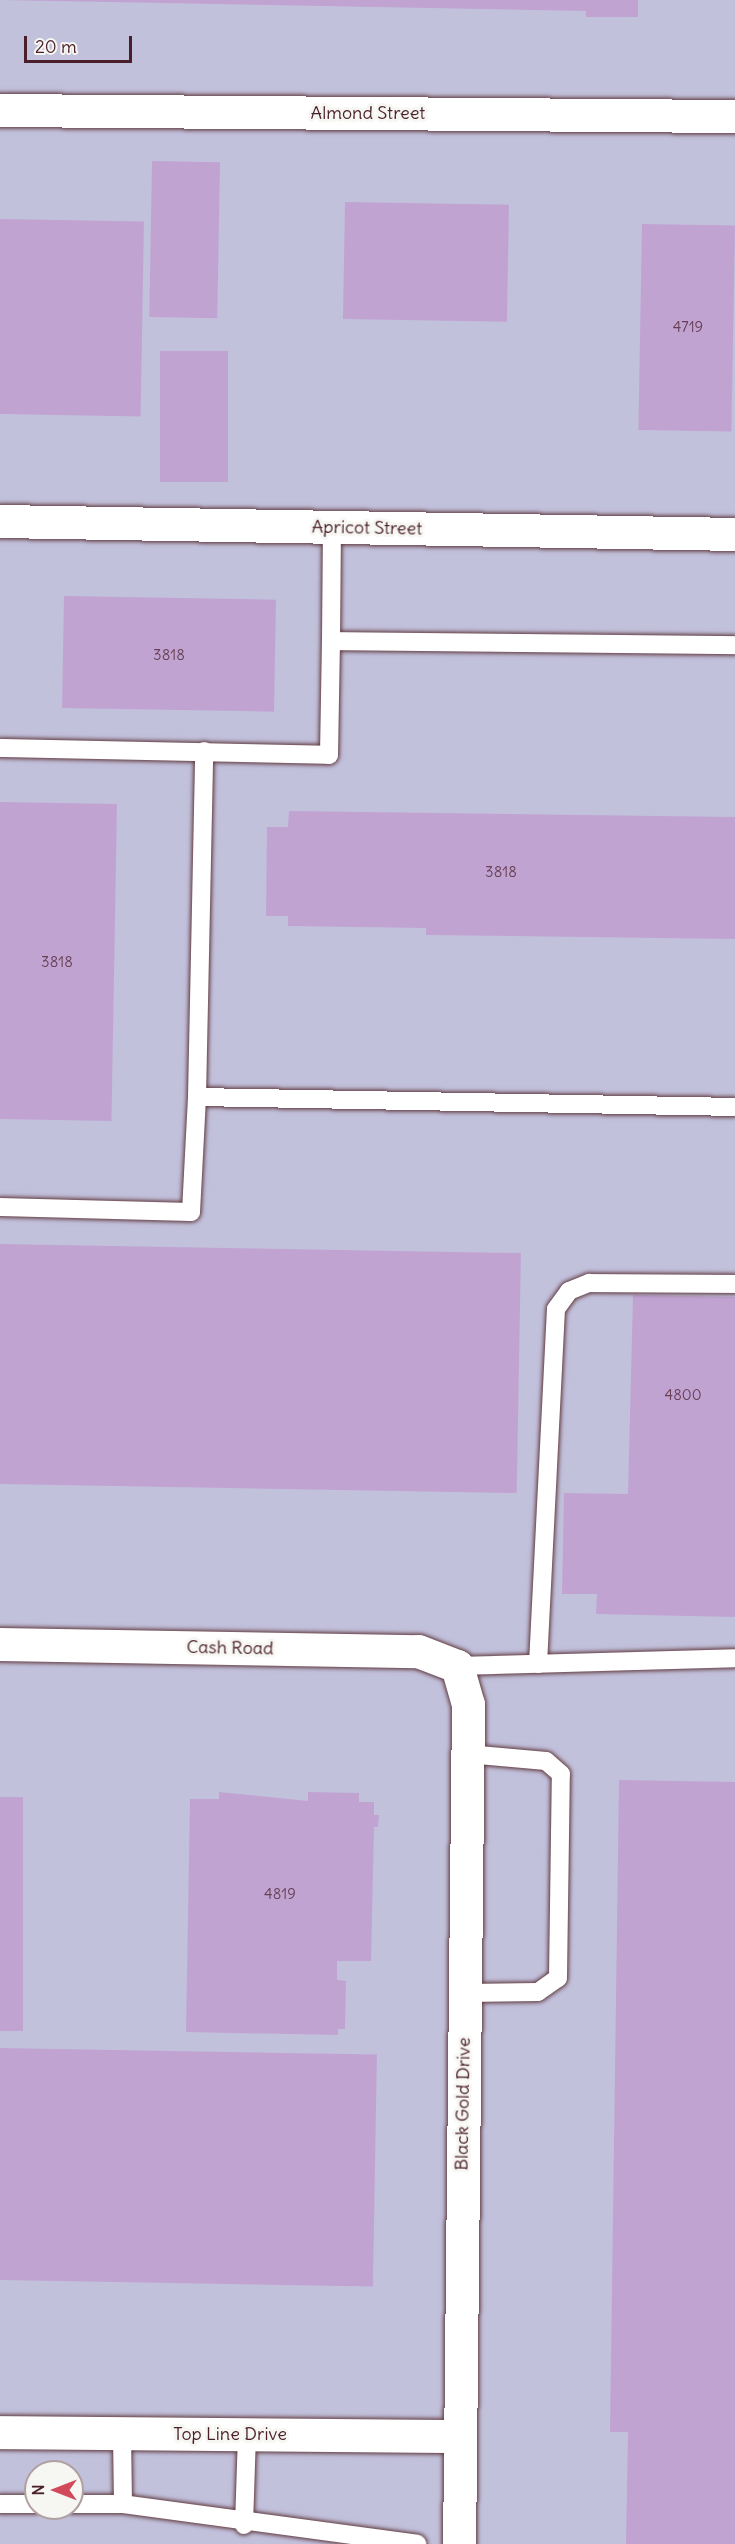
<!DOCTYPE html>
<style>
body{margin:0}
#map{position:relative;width:735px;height:2544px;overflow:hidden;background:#e7e0bc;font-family:Delius,sans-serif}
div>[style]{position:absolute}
.industrial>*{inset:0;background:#c2c1dc}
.building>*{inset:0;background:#c1a3d2;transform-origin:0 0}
.roads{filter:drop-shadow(0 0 2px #623c41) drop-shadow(0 0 2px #623c41)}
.lane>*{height:18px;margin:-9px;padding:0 9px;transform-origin:9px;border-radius:9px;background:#fff}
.street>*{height:33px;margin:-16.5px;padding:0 16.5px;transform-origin:16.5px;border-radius:16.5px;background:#fff}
span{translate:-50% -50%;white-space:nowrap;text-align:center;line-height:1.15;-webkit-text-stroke:6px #f6f6f2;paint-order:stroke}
.number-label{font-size:15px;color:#684055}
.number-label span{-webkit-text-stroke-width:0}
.street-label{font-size:18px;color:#4a1f2b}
.north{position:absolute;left:24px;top:2460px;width:60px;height:60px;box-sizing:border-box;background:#f6f6f2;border:2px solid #b1a0a2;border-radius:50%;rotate:270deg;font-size:16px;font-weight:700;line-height:24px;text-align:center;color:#4a1f2b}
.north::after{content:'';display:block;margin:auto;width:21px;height:27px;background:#d1495b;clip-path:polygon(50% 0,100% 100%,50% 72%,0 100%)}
.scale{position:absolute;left:24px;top:36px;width:108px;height:27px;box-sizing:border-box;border:3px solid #4a1f2b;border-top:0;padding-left:8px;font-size:18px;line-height:21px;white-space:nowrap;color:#4a1f2b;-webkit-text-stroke:4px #f6f6f2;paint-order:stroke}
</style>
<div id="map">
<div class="industrial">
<i style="clip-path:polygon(evenodd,0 0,735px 0,735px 2544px,0 2544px,0 0,36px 2472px,72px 2472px,72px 2508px,36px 2508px,36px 2472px)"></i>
</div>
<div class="building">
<i style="clip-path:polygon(0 0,638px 0,638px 17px,586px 17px,586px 11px)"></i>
<i style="left:152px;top:161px;width:68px;height:156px;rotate:1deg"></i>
<i style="left:345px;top:202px;width:164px;height:117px;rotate:1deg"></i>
<i style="left:0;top:219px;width:144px;height:195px;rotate:1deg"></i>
<i style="left:642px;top:224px;width:93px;height:206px;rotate:1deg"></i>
<i style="left:160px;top:351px;width:68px;height:131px"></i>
<i style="left:64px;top:596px;width:212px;height:112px;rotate:1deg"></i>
<i style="left:0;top:802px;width:117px;height:317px;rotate:1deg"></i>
<i style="clip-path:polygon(289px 811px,735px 817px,735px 939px,426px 935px,426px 928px,288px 926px,288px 916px,266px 916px,267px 827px,288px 827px)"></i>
<i style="left:0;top:1244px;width:521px;height:240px;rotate:1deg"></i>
<i style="clip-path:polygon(633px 1295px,735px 1297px,735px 1617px,596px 1614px,597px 1594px,562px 1594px,564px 1493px,628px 1494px)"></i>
<i style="clip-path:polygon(619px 1780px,735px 1782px,735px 2544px,626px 2544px,628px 2432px,610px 2432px)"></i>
<i style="clip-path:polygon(219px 1792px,308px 1801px,308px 1792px,359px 1793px,359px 1802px,374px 1802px,374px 1815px,379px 1815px,378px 1827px,374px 1827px,371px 1961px,337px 1961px,337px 1980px,346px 1981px,345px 2029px,338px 2029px,338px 2035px,186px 2032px,190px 1799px,219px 1799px)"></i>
<i style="left:0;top:1797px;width:23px;height:234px"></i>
<i style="left:0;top:2048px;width:377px;height:232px;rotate:1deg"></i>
</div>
<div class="roads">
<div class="lane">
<i style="left:331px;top:641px;width:113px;rotate:-89.5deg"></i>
<i style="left:0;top:748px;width:329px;rotate:1.2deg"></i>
<i style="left:329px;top:755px;width:114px;rotate:-89deg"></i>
<i style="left:331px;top:641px;width:404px;rotate:0.6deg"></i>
<i style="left:197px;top:1097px;width:346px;rotate:-88.8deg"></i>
<i style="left:0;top:1207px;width:191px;rotate:1.5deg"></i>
<i style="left:191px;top:1212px;width:115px;rotate:-87deg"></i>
<i style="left:197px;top:1097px;width:538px;rotate:1.06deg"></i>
<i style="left:538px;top:1664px;width:355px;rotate:-87.1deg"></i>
<i style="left:556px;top:1309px;width:22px;rotate:-54deg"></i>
<i style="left:569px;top:1291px;width:22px;rotate:-22deg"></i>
<i style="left:589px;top:1283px;width:146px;rotate:0.4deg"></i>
<i style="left:457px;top:1666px;width:278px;rotate:-1.6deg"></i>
<i style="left:465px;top:1993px;width:73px;rotate:-0.8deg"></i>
<i style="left:538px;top:1992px;width:24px;rotate:-35deg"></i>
<i style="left:558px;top:1978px;width:204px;rotate:-89.2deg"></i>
<i style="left:561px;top:1774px;width:20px;rotate:-139deg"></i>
<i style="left:546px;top:1761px;width:79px;rotate:-174.9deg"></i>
<i style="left:122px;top:2433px;width:71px;rotate:89.2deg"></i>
<i style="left:0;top:2504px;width:36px"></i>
<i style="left:72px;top:2504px;width:51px"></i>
<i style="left:123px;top:2504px;width:297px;rotate:7.7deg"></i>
<i style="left:244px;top:2525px;width:91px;rotate:-88.1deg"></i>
</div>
<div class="street">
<i style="left:0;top:110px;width:735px;rotate:0.47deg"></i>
<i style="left:0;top:521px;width:735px;rotate:1.01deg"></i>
<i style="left:0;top:1644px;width:418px;rotate:1deg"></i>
<i style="left:418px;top:1651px;width:42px;rotate:21deg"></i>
<i style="left:457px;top:1666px;width:40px;rotate:74deg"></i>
<i style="left:468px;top:1704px;width:840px;rotate:90.61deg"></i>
<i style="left:0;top:2432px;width:459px;rotate:0.5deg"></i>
</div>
</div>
<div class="number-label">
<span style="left:688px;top:327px">4719</span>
<span style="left:169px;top:655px">3818</span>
<span style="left:501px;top:872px">3818</span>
<span style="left:57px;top:962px">3818</span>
<span style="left:683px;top:1395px">4800</span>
<span style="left:280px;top:1894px">4819</span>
</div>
<div class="street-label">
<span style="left:368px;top:113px">Almond Street</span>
<span style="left:367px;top:528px;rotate:1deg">Apricot Street</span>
<span style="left:230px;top:1648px;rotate:1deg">Cash Road</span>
<span style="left:463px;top:2104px;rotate:-89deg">Black Gold Drive</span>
<span style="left:230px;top:2434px">Top Line Drive</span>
</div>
<div class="north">N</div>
<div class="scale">20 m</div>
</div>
